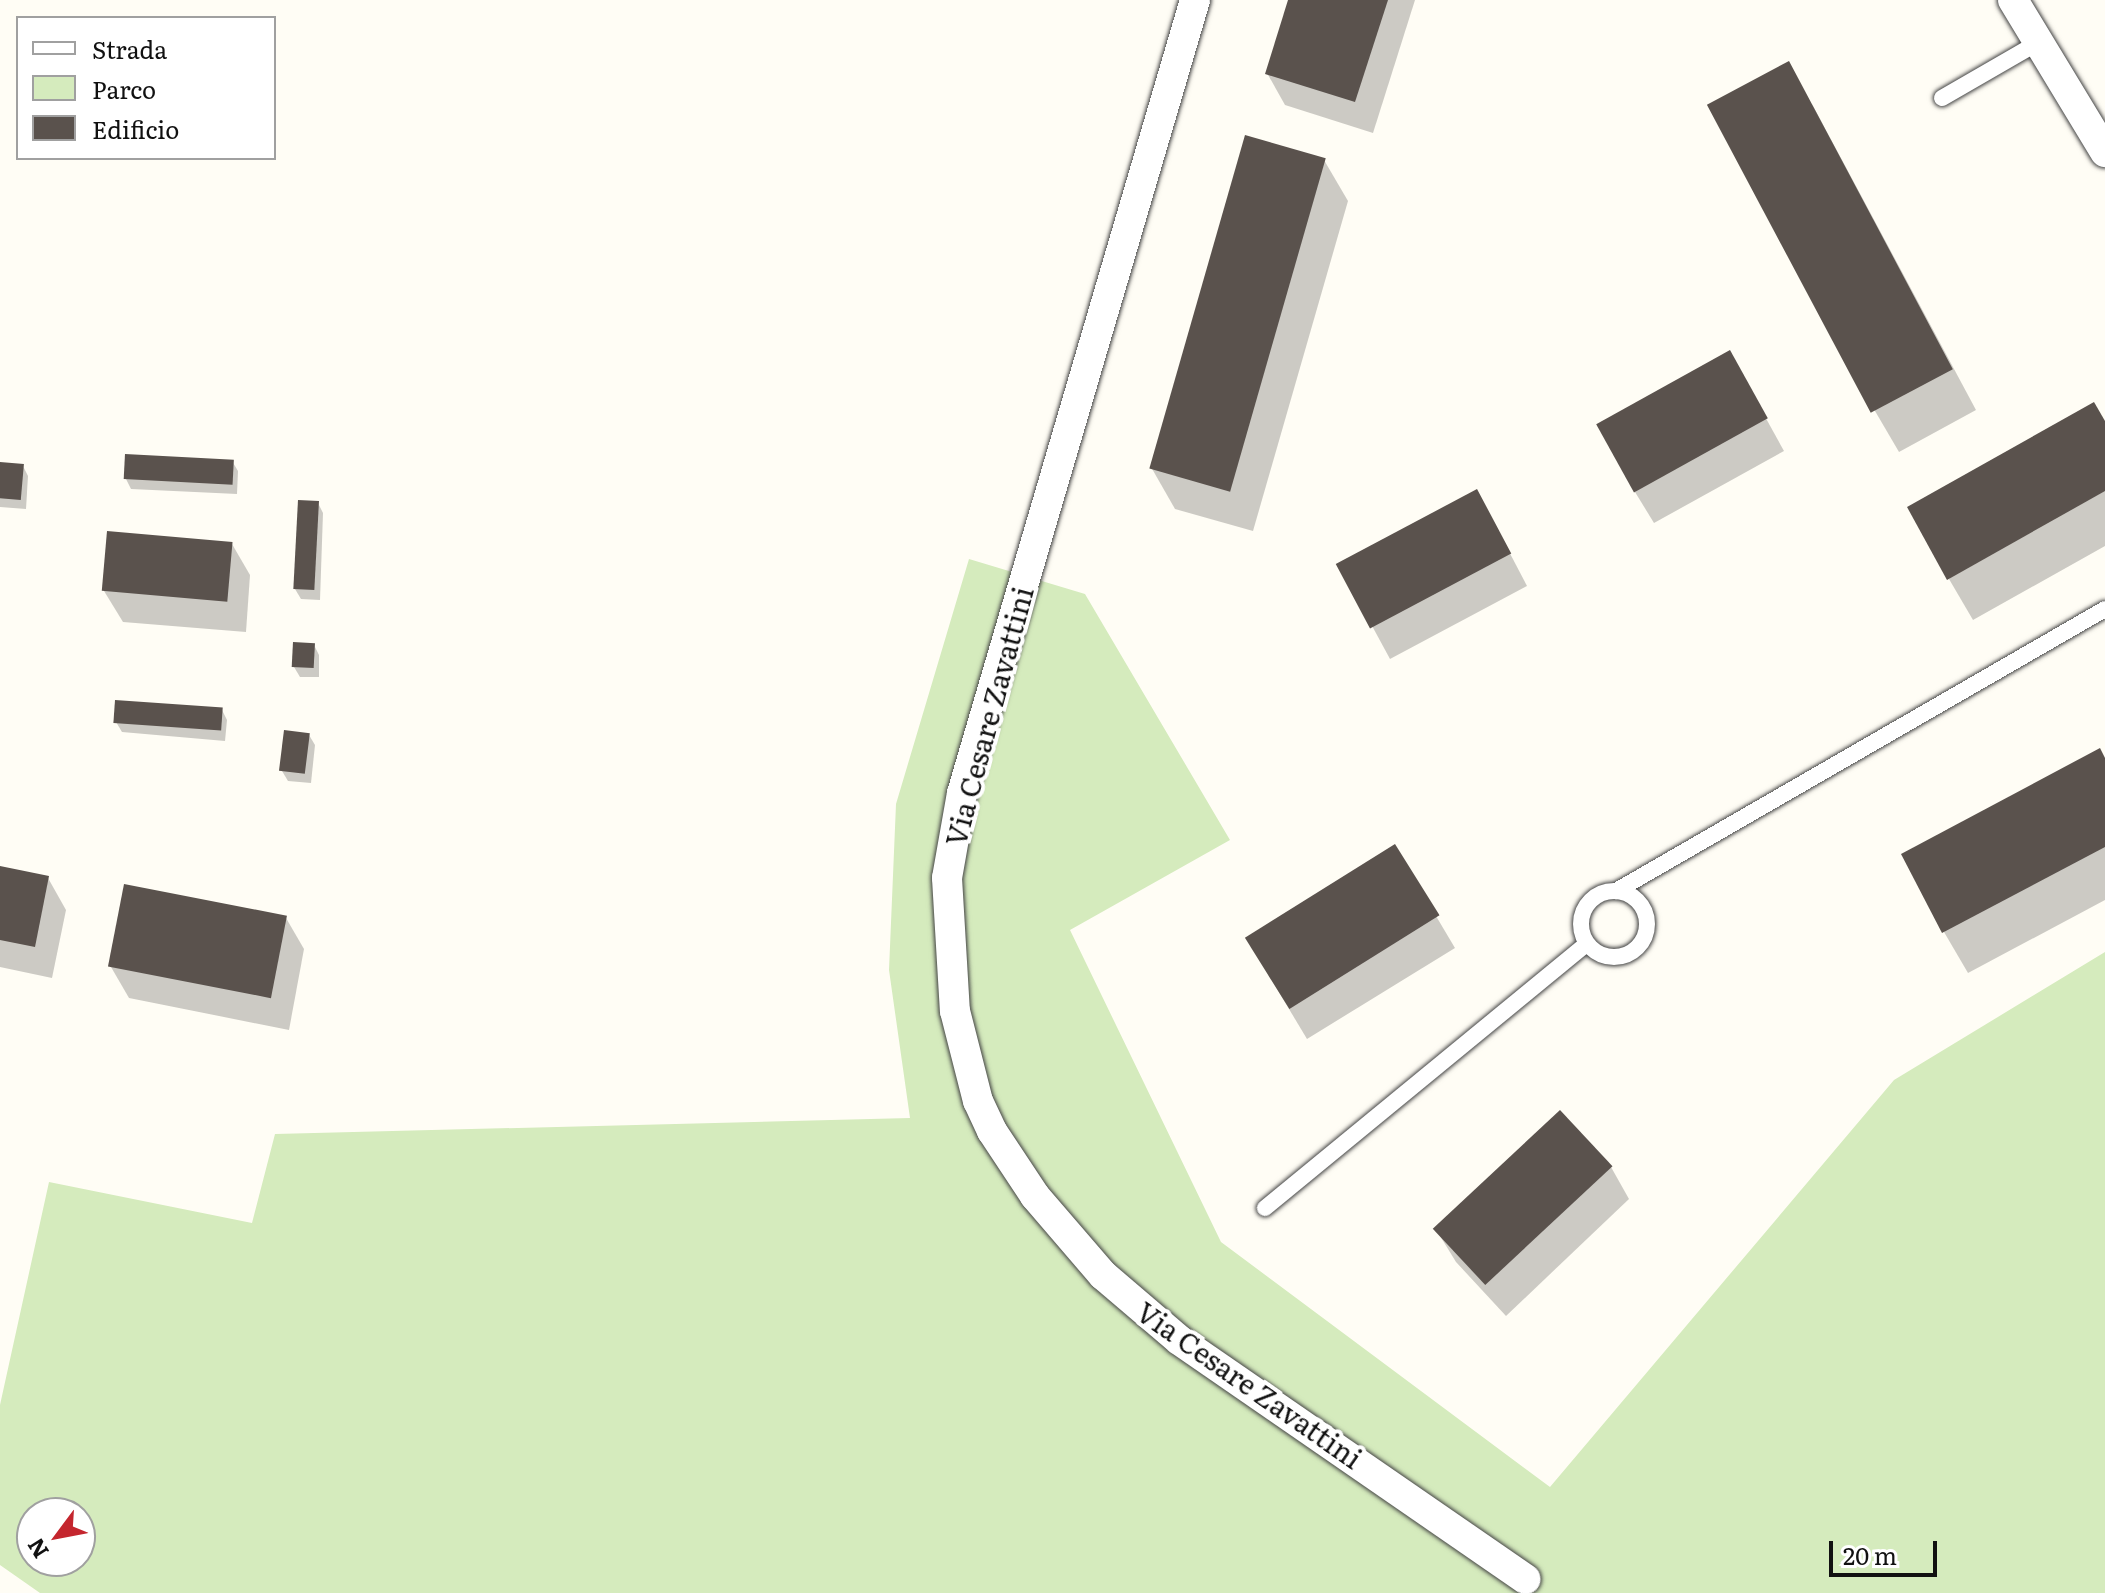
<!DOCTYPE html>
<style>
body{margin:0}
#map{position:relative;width:2105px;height:1593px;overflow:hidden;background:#fffdf5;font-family:Literata,serif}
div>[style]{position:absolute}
.green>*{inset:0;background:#d5ebbd}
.shadow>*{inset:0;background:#0003}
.building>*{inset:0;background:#5a524d;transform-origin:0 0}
.roads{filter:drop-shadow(0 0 2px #444) drop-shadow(0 0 2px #444)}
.lane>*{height:16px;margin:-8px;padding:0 8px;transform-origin:8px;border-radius:8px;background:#fff}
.lane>.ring{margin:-8px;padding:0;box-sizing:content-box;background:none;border:16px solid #fff;border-radius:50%}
.street>*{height:30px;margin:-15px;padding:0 15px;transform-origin:15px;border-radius:15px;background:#fff}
span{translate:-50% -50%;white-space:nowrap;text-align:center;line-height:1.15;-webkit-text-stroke:8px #fff;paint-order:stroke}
.street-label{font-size:28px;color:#111}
.legend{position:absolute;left:16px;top:16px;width:260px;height:144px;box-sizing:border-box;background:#fff;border:2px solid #a0a0a0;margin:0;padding:10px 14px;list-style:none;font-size:24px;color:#111}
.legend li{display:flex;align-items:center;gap:16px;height:40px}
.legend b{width:40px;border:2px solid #a0a0a0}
.north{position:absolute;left:16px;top:1497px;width:80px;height:80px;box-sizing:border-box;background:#fff;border:2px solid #a0a0a0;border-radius:50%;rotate:238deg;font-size:22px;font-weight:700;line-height:32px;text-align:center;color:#111}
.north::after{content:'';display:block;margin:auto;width:28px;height:36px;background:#c4262e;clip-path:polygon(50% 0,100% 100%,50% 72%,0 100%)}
.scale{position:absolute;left:1829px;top:1541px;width:108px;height:36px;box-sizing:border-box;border:4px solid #111;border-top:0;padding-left:10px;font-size:24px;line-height:28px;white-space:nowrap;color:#111;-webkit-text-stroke:6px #fff;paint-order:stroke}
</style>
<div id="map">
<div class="green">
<i style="clip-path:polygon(evenodd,969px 559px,1085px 594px,1230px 840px,1070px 930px,1221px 1242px,1550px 1487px,1894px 1080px,2105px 952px,2105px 1593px,40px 1593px,0 1565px,0 1405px,49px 1182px,252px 1223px,275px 1134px,910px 1118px,889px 970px,896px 804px,969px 559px,32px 1513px,80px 1513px,80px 1561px,32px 1561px,32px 1513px)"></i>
</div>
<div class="shadow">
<i style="clip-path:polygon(1291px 0,1415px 0,1373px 133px,1285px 105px,1267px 73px)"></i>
<i style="clip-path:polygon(1812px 104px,1976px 410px,1899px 452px,1875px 411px)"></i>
<i style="clip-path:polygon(1324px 160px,1348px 201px,1253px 531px,1175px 509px,1151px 467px)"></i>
<i style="clip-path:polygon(1747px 384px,1784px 451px,1654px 523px,1635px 492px)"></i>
<i style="clip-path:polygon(2105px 424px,2105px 546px,1973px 620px,1949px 579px)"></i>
<i style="clip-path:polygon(232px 461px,238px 471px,237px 494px,131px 489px,126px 479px)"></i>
<i style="clip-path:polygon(0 464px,23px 466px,28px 476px,26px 509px,0 507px)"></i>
<i style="clip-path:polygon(318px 503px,323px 513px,320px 600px,301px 599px,295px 589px)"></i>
<i style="clip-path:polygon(1494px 523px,1527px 586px,1390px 659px,1339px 565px)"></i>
<i style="clip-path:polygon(232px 544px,250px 575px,246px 632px,123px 622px,104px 591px)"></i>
<i style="clip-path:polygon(314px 645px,319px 655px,319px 677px,300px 677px,294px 667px)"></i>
<i style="clip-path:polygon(222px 710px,227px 720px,225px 741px,122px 732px,116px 722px)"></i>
<i style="clip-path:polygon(309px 735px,315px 745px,311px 783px,288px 781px,282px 771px)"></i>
<i style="clip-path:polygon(2105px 761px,2105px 900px,1968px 973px,1944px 932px)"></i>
<i style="clip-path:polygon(1395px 847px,1455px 948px,1307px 1039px,1265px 969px)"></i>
<i style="clip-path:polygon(0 868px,48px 878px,66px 910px,52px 978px,0 967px)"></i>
<i style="clip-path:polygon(286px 918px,304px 949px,289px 1030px,129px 998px,111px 967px)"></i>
<i style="clip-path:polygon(1611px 1167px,1629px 1199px,1506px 1316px,1456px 1262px,1437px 1231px)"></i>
</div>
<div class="building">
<i style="clip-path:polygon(1288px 0,1388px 0,1355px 102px,1265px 74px)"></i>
<i style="left:1789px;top:61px;width:349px;height:93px;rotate:62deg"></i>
<i style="left:1245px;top:135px;width:84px;height:347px;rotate:16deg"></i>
<i style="left:1730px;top:350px;width:78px;height:153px;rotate:61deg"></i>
<i style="clip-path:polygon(2094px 402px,2105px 421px,2105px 491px,1947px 580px,1907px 507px)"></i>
<i style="left:125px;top:454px;width:109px;height:25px;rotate:3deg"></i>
<i style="left:0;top:462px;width:24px;height:36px;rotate:5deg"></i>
<i style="left:1477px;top:489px;width:73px;height:160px;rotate:62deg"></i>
<i style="left:298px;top:500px;width:21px;height:89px;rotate:3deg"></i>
<i style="left:107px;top:531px;width:126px;height:60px;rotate:5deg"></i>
<i style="left:293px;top:642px;width:22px;height:25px;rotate:3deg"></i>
<i style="left:115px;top:700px;width:108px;height:23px;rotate:4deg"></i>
<i style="left:284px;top:730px;width:26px;height:41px;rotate:7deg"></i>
<i style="clip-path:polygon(2100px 748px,2105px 758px,2105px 847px,1942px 933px,1901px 854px)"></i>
<i style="left:1395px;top:844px;width:84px;height:177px;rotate:58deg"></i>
<i style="clip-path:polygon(0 866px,49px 876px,35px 947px,0 940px)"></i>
<i style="left:124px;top:884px;width:166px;height:84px;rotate:11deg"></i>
<i style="left:1560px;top:1110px;width:77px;height:174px;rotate:47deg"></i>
</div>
<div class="roads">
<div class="lane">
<i style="left:1942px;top:98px;width:112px;rotate:-30deg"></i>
<i class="ring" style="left:1581px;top:891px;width:50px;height:50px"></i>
<i style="left:1616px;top:891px;width:564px;rotate:-29.97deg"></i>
<i style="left:1265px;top:1208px;width:416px;rotate:-39.4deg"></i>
</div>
<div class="street">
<i style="left:1195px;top:0;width:827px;rotate:106.37deg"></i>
<i style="left:962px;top:793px;width:86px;rotate:100deg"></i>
<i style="left:947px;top:878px;width:133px;rotate:86.6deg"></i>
<i style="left:955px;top:1011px;width:93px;rotate:75.7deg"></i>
<i style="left:978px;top:1101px;width:33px;rotate:65deg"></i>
<i style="left:992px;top:1131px;width:78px;rotate:56.5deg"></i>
<i style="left:1035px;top:1196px;width:104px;rotate:49.3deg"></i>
<i style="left:1103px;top:1275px;width:100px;rotate:40.5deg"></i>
<i style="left:1179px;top:1340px;width:421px;rotate:34.6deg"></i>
<i style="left:2013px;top:0;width:178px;rotate:58.8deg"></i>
</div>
</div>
<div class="street-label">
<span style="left:988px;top:716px;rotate:-75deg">Via Cesare Zavattini</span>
<span style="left:1250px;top:1384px;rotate:35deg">Via Cesare Zavattini</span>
</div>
<ul class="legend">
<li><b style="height:10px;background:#fff"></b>Strada</li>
<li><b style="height:22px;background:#d5ebbd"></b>Parco</li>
<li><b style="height:22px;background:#5a524d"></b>Edificio</li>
</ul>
<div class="north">N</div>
<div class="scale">20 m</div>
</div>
